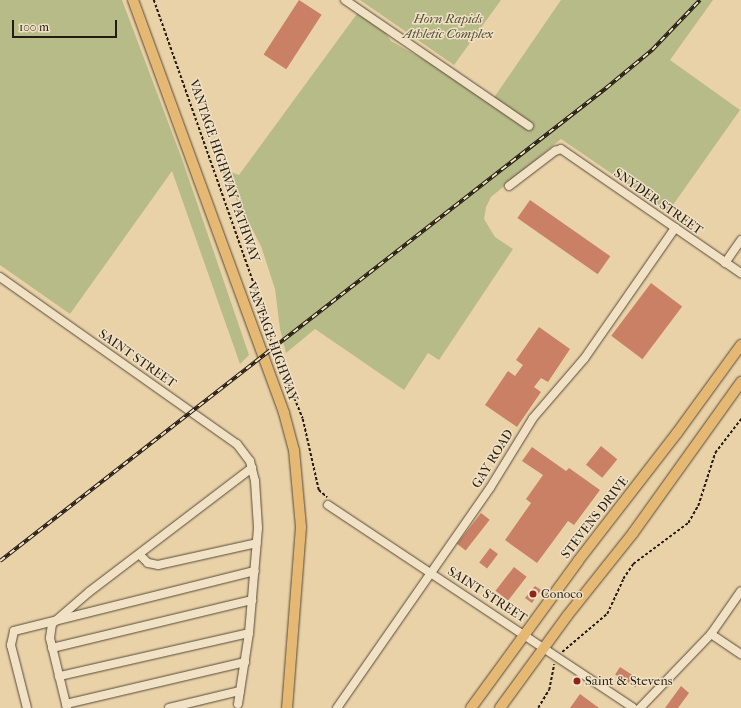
<!DOCTYPE html>
<style>
body{margin:0}
#map{position:relative;width:741px;height:708px;overflow:hidden;background:#ead2a8;font-family:"IM FELL French Canon",serif}
div>[style]{position:absolute}
.green>*{inset:0;background:#b7bb87}
.building>*{inset:0;background:#c98064;transform-origin:0 0}
.path>*{height:1.5px;margin-top:-0.75px;transform-origin:0;background:repeating-linear-gradient(90deg,#241c12 0 3px,transparent 0 5px)}
.roads{filter:drop-shadow(0 0 1px #564a38) drop-shadow(0 0 1px #564a38)}
.minor>*{height:8px;margin:-4px;padding:0 4px;transform-origin:4px;border-radius:4px;background:#f1e2c6}
.major>*{height:10px;margin:-5px;padding:0 5px;transform-origin:5px;border-radius:5px;background:#e5b974}
.rail>*{height:3.5px;margin-top:-1.75px;transform-origin:0;background:repeating-linear-gradient(90deg,#f1e2c6 0 6px,#241c12 0 12px);box-sizing:border-box;border-block:1px solid #241c12}
.dots>*{width:11px;height:11px;translate:-50% -50%;box-sizing:border-box;border:2px solid #f1e2c6;border-radius:50%}
span{translate:-50% -50%;white-space:nowrap;text-align:center;line-height:1.15;-webkit-text-stroke:3px #f1e2c6;paint-order:stroke}
.park-label{font-size:13px;color:#504c35;font-style:italic}
.street-label{font-size:13px;color:#241c12}
.poi-label{font-size:13px;color:#241c12}
.left{translate:0 -50%;text-align:left}
.scale{position:absolute;left:12px;top:20px;width:105px;height:18px;box-sizing:border-box;border:2px solid #241c12;border-top:0;padding-left:5px;font-size:12px;line-height:14px;white-space:nowrap;color:#241c12;-webkit-text-stroke:3px #f1e2c6;paint-order:stroke}
</style>
<div id="map">
<div class="green">
<i style="clip-path:polygon(0 0,122px 0,182px 159px,249px 355px,240px 364px,172px 171px,70px 314px,0 265px)"></i>
<i style="clip-path:polygon(360px 0,501px 0,454px 65px)"></i>
<i style="clip-path:polygon(561px 0,713px 0,670px 60px,740px 110px,668px 212px,561px 139px,491px 197px,486px 207px,484px 219px,495px 237px,513px 249px,439px 360px,428px 353px,404px 390px,315px 329px,286px 353px,280px 329px,275px 289px,261px 246px,220px 168px,239px 175px,359px 11px,378px 22px,391px 41px,446px 72px,491px 102px)"></i>
</div>
<div class="building">
<i style="left:299px;top:0;width:27px;height:65px;rotate:33deg"></i>
<i style="left:530px;top:200px;width:98px;height:22px;rotate:35deg"></i>
<i style="left:651px;top:283px;width:39px;height:66px;rotate:37deg"></i>
<i style="clip-path:polygon(539px 327px,570px 349px,548px 382px,541px 378px,534px 387px,541px 392px,517px 427px,485px 405px,508px 371px,515px 376px,523px 365px,516px 360px)"></i>
<i style="left:601px;top:446px;width:21px;height:24px;rotate:39deg"></i>
<i style="clip-path:polygon(532px 447px,566px 471px,569px 468px,600px 490px,574px 525px,568px 521px,537px 563px,505px 540px,531px 503px,526px 499px,543px 475px,522px 461px)"></i>
<i style="left:481px;top:513px;width:11px;height:39px;rotate:38deg"></i>
<i style="left:490px;top:548px;width:10px;height:18px;rotate:37deg"></i>
<i style="left:514px;top:567px;width:16px;height:30px;rotate:38deg"></i>
<i style="clip-path:polygon(535px 586px,541px 590px,532px 603px,525px 598px)"></i>
<i style="left:620px;top:667px;width:24px;height:9px;rotate:33deg"></i>
<i style="clip-path:polygon(681px 686px,689px 693px,678px 708px,665px 708px)"></i>
<i style="clip-path:polygon(580px 694px,599px 708px,570px 708px)"></i>
</div>
<div class="path">
<i style="left:154px;top:0;width:321px;rotate:70.6deg"></i>
<i style="left:261px;top:303px;width:36px;rotate:76deg"></i>
<i style="left:270px;top:338px;width:87px;rotate:67.8deg"></i>
<i style="left:303px;top:419px;width:73px;rotate:77.3deg"></i>
<i style="left:319px;top:490px;width:11px;rotate:41deg"></i>
<i style="left:562px;top:652px;width:59px;rotate:-40.2deg"></i>
<i style="left:607px;top:614px;width:38px;rotate:-65deg"></i>
<i style="left:623px;top:579px;width:18px;rotate:-56deg"></i>
<i style="left:633px;top:564px;width:69px;rotate:-36.7deg"></i>
<i style="left:688px;top:523px;width:20px;rotate:-60deg"></i>
<i style="left:698px;top:506px;width:56px;rotate:-72.2deg"></i>
<i style="left:715px;top:453px;width:43px;rotate:-52.6deg"></i>
<i style="left:538px;top:708px;width:21px;rotate:-59deg"></i>
<i style="left:549px;top:690px;width:26px;rotate:-79deg"></i>
</div>
<div class="roads">
<div class="minor">
<i style="left:345px;top:0;width:223px;rotate:34.4deg"></i>
<i style="left:509px;top:186px;width:58px;rotate:-37.3deg"></i>
<i style="left:555px;top:151px;width:6px;rotate:-18deg"></i>
<i style="left:561px;top:149px;width:219px;rotate:34.6deg"></i>
<i style="left:725px;top:263px;width:28px;rotate:-55deg"></i>
<i style="left:0;top:277px;width:290px;rotate:35.2deg"></i>
<i style="left:237px;top:444px;width:21px;rotate:53deg"></i>
<i style="left:250px;top:461px;width:21px;rotate:76deg"></i>
<i style="left:255px;top:481px;width:47px;rotate:86.3deg"></i>
<i style="left:258px;top:528px;width:105px;rotate:94.9deg"></i>
<i style="left:249px;top:633px;width:195px;rotate:167.2deg"></i>
<i style="left:328px;top:505px;width:366px;rotate:33.6deg"></i>
<i style="left:140px;top:555px;width:11px;rotate:45deg"></i>
<i style="left:148px;top:563px;width:10px;rotate:11deg"></i>
<i style="left:158px;top:565px;width:101px;rotate:-12.5deg"></i>
<i style="left:711px;top:634px;width:36px;rotate:34deg"></i>
<i style="left:52px;top:648px;width:206px;rotate:-13.5deg"></i>
<i style="left:66px;top:704px;width:184px;rotate:-13.2deg"></i>
<i style="left:238px;top:704px;width:72px;rotate:-81.2deg"></i>
<i style="left:27px;top:708px;width:65px;rotate:-104.3deg"></i>
<i style="left:11px;top:645px;width:14px;rotate:-78deg"></i>
<i style="left:14px;top:631px;width:248px;rotate:-14deg"></i>
<i style="left:67px;top:708px;width:72px;rotate:-103.7deg"></i>
<i style="left:50px;top:638px;width:14px;rotate:-82deg"></i>
<i style="left:52px;top:624px;width:49px;rotate:-40.9deg"></i>
<i style="left:89px;top:592px;width:205px;rotate:-37.3deg"></i>
<i style="left:169px;top:708px;width:73px;rotate:-13.5deg"></i>
<i style="left:337px;top:708px;width:268px;rotate:-55.2deg"></i>
<i style="left:490px;top:488px;width:82px;rotate:-58.4deg"></i>
<i style="left:533px;top:418px;width:78px;rotate:-49.2deg"></i>
<i style="left:584px;top:359px;width:160px;rotate:-55.2deg"></i>
<i style="left:640px;top:708px;width:103px;rotate:-46.2deg"></i>
<i style="left:711px;top:634px;width:52px;rotate:-55.1deg"></i>
</div>
<div class="major">
<i style="left:133px;top:0;width:440px;rotate:69.9deg"></i>
<i style="left:284px;top:413px;width:38px;rotate:75deg"></i>
<i style="left:294px;top:450px;width:77px;rotate:84.8deg"></i>
<i style="left:301px;top:527px;width:182px;rotate:94.4deg"></i>
<i style="left:471px;top:708px;width:182px;rotate:-53.9deg"></i>
<i style="left:578px;top:561px;width:162px;rotate:-52.3deg"></i>
<i style="left:677px;top:433px;width:109px;rotate:-54deg"></i>
<i style="left:500px;top:708px;width:114px;rotate:-53.9deg"></i>
<i style="left:567px;top:616px;width:106px;rotate:-51.5deg"></i>
<i style="left:633px;top:533px;width:186px;rotate:-54.4deg"></i>
</div>
</div>
<div class="rail">
<i style="left:0;top:561px;width:769px;rotate:-37.97deg"></i>
<i style="left:606px;top:88px;width:60px;rotate:-39.6deg"></i>
<i style="left:652px;top:50px;width:69px;rotate:-46.2deg"></i>
</div>
<div class="dots">
<i style="left:533px;top:594px;background:#8f2418"></i>
<i style="left:577px;top:681px;background:#8f2418"></i>
</div>
<div class="park-label">
<span style="left:448px;top:27px">Horn Rapids<br>Athletic Complex</span>
</div>
<div class="street-label">
<span style="left:224px;top:171px;rotate:71deg">VANTAGE HIGHWAY PATHWAY</span>
<span style="left:658px;top:202px;rotate:35deg">SNYDER STREET</span>
<span style="left:272px;top:342px;rotate:70deg">VANTAGE HIGHWAY</span>
<span style="left:137px;top:359px;rotate:35deg">SAINT STREET</span>
<span style="left:493px;top:459px;rotate:-58deg">GAY ROAD</span>
<span style="left:595px;top:518px;rotate:-52deg">STEVENS DRIVE</span>
<span style="left:487px;top:595px;rotate:33deg">SAINT STREET</span>
</div>
<div class="poi-label">
<span class="left" style="left:541px;top:594px">Conoco</span>
<span class="left" style="left:585px;top:681px">Saint &amp; Stevens</span>
</div>
<div class="scale">100 m</div>
</div>
